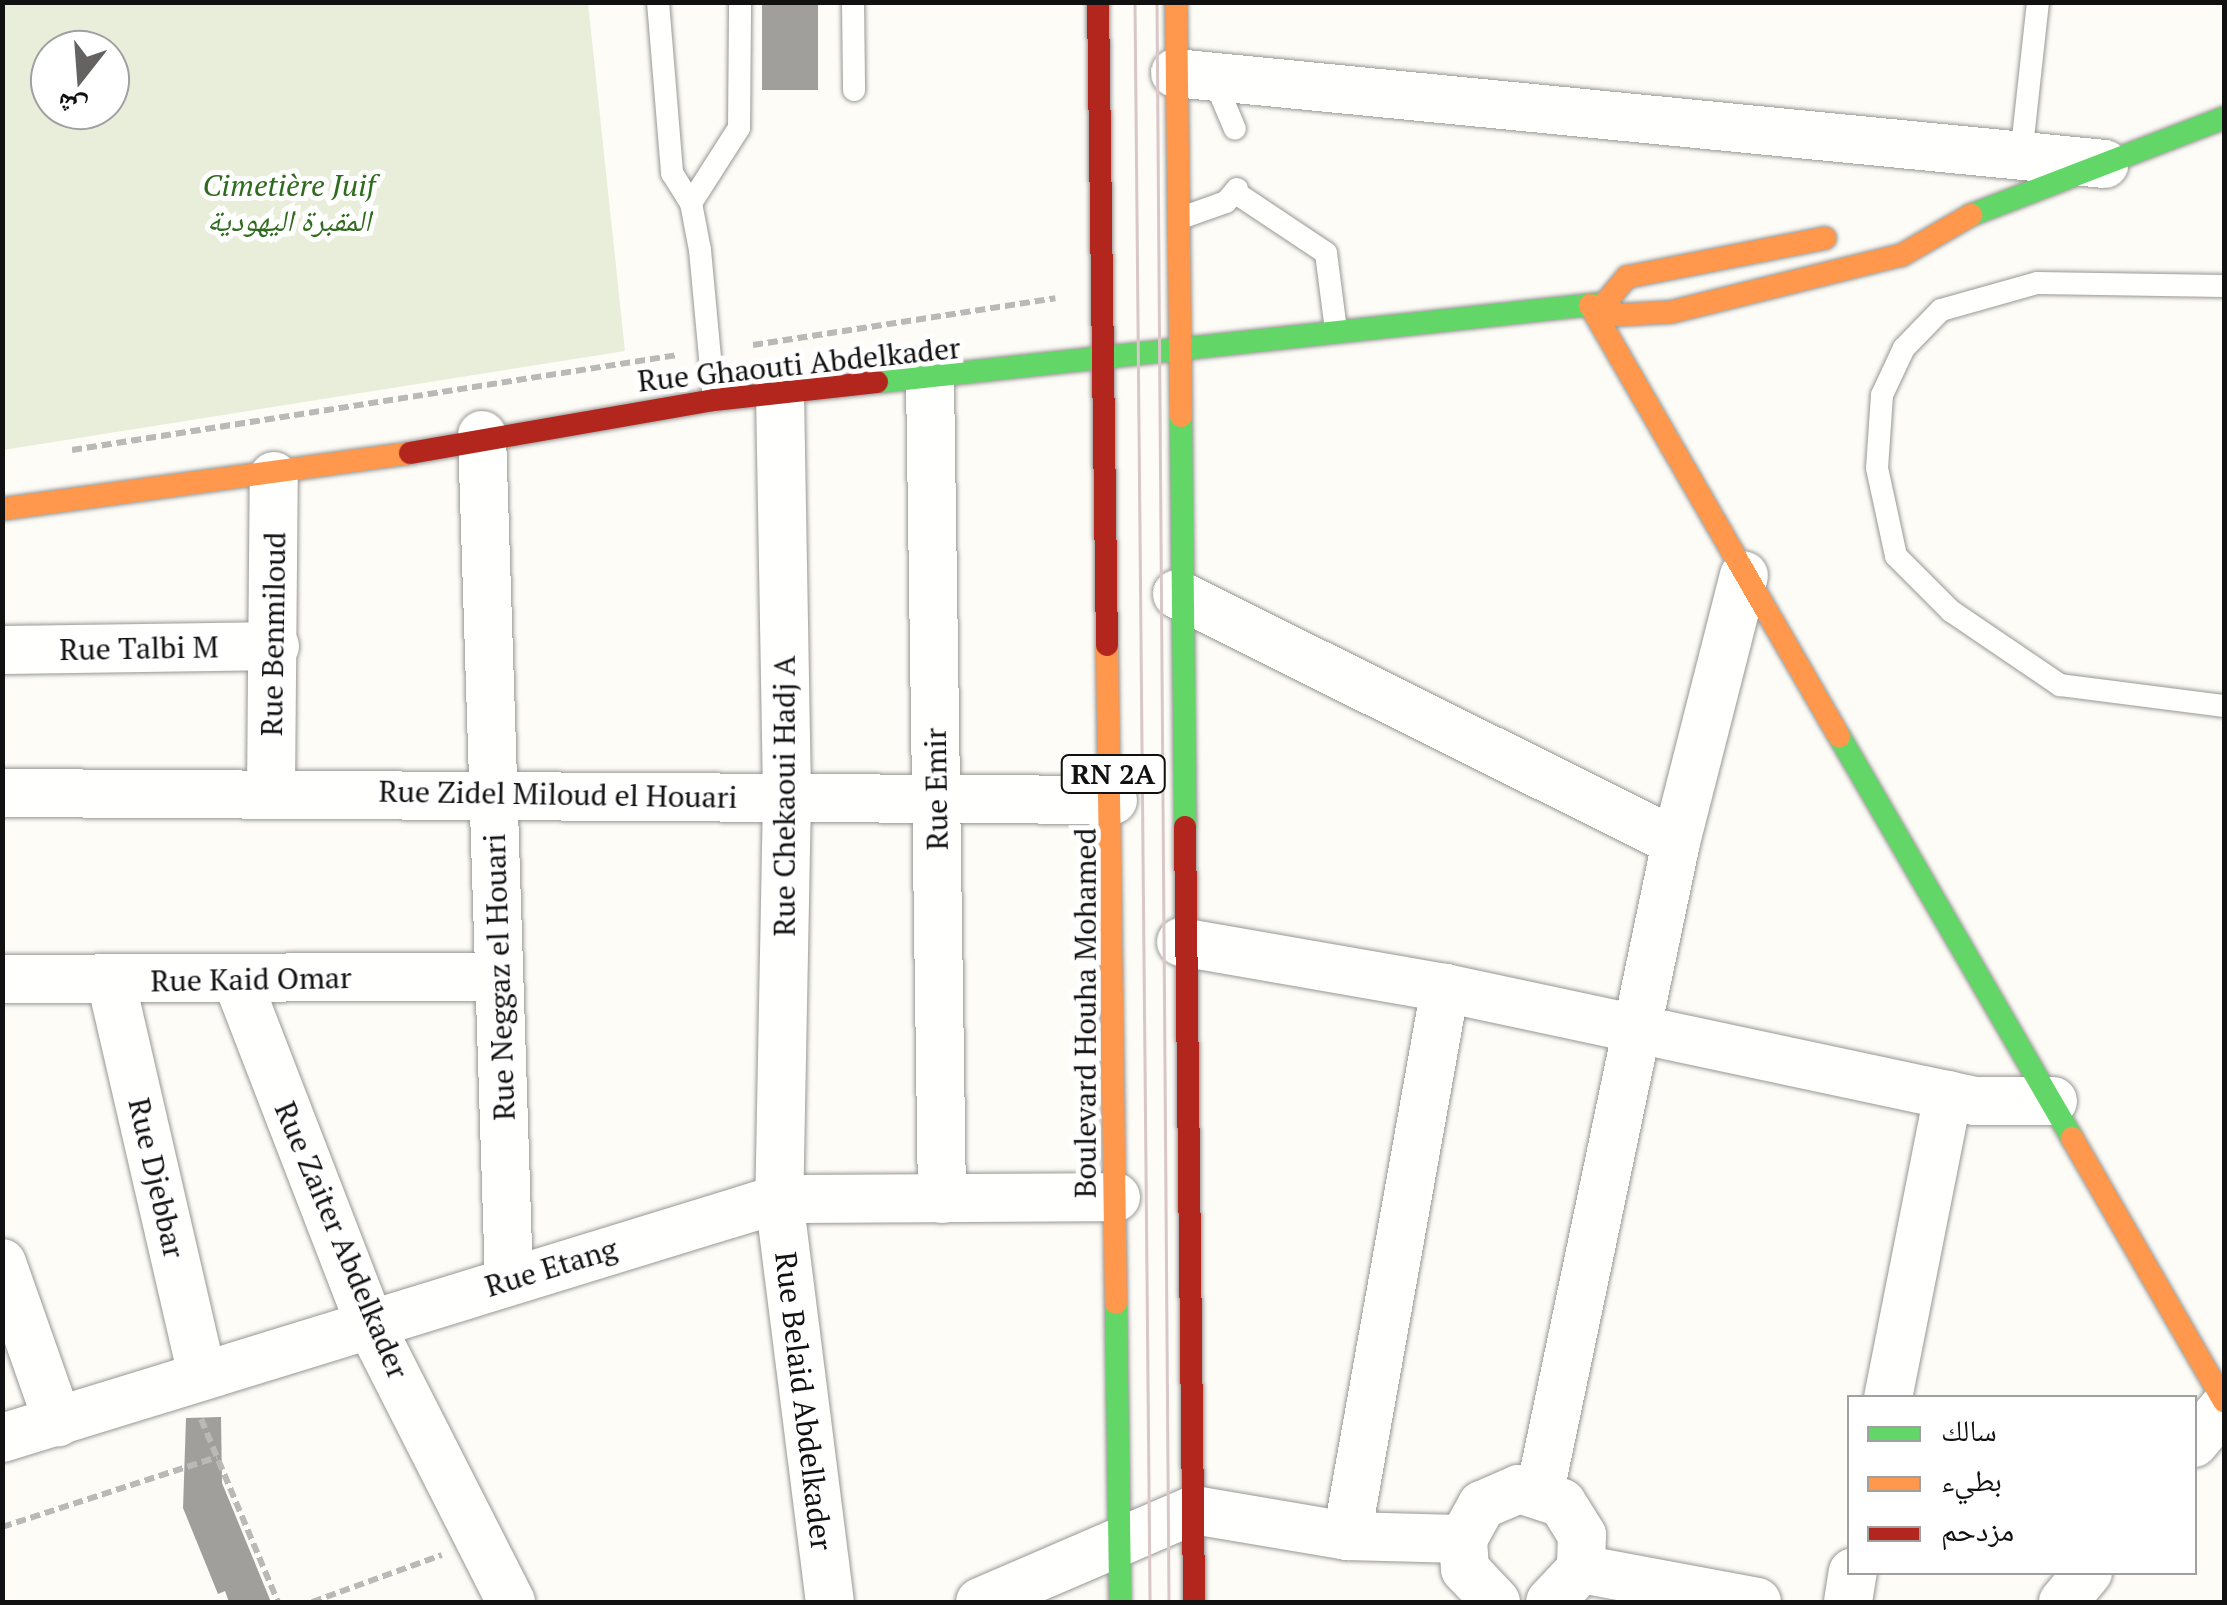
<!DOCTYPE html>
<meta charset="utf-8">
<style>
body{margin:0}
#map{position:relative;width:2227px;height:1605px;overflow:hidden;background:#fdfcf7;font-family:"PT Serif","Noto Naskh Arabic",serif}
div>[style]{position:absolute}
.cemetery>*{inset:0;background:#e9eedb}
.building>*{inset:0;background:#a19f9c;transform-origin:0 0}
.path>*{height:6px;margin-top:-3px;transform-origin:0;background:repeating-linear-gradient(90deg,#b9b9b8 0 10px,transparent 0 15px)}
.roads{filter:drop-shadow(0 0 2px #979795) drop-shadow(0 0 2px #979795)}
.lane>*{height:22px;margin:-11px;padding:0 11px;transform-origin:11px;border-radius:11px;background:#fffffe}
.street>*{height:48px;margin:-24px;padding:0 24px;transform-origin:24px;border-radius:24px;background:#fffffe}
.fast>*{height:22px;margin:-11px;padding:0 11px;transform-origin:11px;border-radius:11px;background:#63d668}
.slow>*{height:22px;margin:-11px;padding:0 11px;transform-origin:11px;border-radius:11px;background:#ff974d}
.jam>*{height:22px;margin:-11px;padding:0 11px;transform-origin:11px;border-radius:11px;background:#b3261e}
.tram>*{height:2.5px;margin:-1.25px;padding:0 1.25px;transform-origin:1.25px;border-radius:1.25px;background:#d9c6c7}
span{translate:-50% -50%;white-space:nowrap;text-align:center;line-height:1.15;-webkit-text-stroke:10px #fff;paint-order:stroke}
.shield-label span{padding:2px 8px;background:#fff;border:2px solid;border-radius:8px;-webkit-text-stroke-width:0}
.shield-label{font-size:28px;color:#111;font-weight:700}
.park-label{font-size:30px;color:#2f6b1f;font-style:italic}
.street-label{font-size:30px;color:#111}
.frame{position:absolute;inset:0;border:5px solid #111;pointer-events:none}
.legend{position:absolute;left:1847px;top:1395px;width:350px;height:180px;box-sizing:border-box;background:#fff;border:2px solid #a0a0a0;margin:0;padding:12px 18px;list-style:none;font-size:30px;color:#111}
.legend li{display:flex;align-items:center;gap:20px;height:50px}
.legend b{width:50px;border:2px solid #a0a0a0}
.north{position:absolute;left:30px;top:30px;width:100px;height:100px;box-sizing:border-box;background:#fff;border:2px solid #a0a0a0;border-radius:50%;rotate:197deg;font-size:28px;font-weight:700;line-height:40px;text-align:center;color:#111}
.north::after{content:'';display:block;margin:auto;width:35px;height:45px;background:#646362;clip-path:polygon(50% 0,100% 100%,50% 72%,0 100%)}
</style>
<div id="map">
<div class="cemetery">
<i style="clip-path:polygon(evenodd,3px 2px,588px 3px,625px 351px,3px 450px,3px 2px,50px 50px,110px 50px,110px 110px,50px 110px,50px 50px)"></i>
</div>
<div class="building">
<i style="left:762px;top:2px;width:56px;height:88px"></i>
<i style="clip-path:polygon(221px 1417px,222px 1483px,271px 1602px,229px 1602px,225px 1591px,218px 1594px,183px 1508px,186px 1418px)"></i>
</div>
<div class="path">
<i style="left:753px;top:345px;width:306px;rotate:-8.8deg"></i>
<i style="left:72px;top:450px;width:612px;rotate:-8.92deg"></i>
<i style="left:201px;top:1419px;width:199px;rotate:67.2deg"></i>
<i style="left:2px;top:1527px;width:226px;rotate:-18deg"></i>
<i style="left:312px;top:1602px;width:138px;rotate:-19.9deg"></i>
</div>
<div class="roads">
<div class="lane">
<i style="left:658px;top:2px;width:172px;rotate:85.3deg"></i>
<i style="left:672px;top:173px;width:36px;rotate:58deg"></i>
<i style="left:691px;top:203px;width:48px;rotate:79.2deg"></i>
<i style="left:700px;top:250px;width:151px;rotate:84.7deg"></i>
<i style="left:853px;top:2px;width:88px;rotate:89.3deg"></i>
<i style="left:1213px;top:77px;width:56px;rotate:67.1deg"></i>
<i style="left:2021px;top:156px;width:155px;rotate:-83.7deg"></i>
<i style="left:1236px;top:193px;width:108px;rotate:33.7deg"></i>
<i style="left:1326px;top:253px;width:78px;rotate:82.6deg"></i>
<i style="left:691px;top:203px;width:89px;rotate:-57.4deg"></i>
<i style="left:739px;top:128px;width:126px;rotate:-89.5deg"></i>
<i style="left:1181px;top:218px;width:48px;rotate:-19.6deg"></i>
<i style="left:1226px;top:202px;width:17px;rotate:-50deg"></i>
<i style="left:2224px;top:286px;width:187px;rotate:-179.1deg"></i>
<i style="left:2037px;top:283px;width:100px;rotate:164.3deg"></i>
<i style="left:1941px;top:310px;width:53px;rotate:134.2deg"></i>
<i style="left:1904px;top:348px;width:52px;rotate:115.1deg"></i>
<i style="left:1882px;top:395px;width:73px;rotate:93.9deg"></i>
<i style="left:1877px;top:468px;width:90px;rotate:77.8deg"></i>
<i style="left:1896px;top:556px;width:78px;rotate:45deg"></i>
<i style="left:1951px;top:611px;width:132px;rotate:34.2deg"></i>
<i style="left:2060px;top:685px;width:165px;rotate:7.3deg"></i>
</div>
<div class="street">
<i style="left:1175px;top:73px;width:934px;rotate:5.59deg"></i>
<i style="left:930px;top:379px;width:820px;rotate:89.16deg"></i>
<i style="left:780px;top:393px;width:404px;rotate:89deg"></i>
<i style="left:787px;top:797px;width:402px;rotate:91.1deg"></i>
<i style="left:779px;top:1199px;width:406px;rotate:82.8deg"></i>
<i style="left:482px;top:435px;width:844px;rotate:88.17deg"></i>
<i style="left:1177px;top:594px;width:557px;rotate:26.43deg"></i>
<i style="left:2px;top:650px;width:273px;rotate:-0.8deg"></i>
<i style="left:271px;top:792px;width:316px;rotate:-89.5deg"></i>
<i style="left:2px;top:793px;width:1111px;rotate:0.36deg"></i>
<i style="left:1181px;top:942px;width:268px;rotate:9.9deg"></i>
<i style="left:1445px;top:988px;width:542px;rotate:12.04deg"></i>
<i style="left:1975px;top:1101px;width:78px"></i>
<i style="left:2px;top:979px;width:497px;rotate:-0.3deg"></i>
<i style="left:237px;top:980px;width:367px;rotate:68.9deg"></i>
<i style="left:369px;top:1322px;width:314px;rotate:63.1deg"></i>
<i style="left:111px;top:981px;width:404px;rotate:77deg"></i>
<i style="left:2px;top:1263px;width:169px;rotate:70.6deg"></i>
<i style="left:1888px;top:1398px;width:309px;rotate:-78.8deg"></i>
<i style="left:2px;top:1438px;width:813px;rotate:-17.1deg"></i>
<i style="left:779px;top:1199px;width:337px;rotate:-0.3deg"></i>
<i style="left:2194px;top:1443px;width:47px;rotate:-50.2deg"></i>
<i style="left:1540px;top:1491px;width:663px;rotate:-78.16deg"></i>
<i style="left:1676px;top:842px;width:275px;rotate:-75.7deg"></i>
<i style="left:1347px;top:1536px;width:557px;rotate:-79.86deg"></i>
<i style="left:1581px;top:1569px;width:179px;rotate:10.6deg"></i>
<i style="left:980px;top:1602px;width:233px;rotate:-23.3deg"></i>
<i style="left:1194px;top:1510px;width:155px;rotate:9.6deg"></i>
<i style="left:1347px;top:1536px;width:116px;rotate:1.5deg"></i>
<i style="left:1496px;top:1602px;width:45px;rotate:-133.2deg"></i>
<i style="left:1465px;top:1569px;width:30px;rotate:-94deg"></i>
<i style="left:1463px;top:1539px;width:39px;rotate:-61deg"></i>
<i style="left:1482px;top:1505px;width:40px;rotate:-23.4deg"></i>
<i style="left:1519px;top:1489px;width:45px;rotate:18deg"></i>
<i style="left:1562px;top:1503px;width:38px;rotate:58deg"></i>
<i style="left:1582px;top:1535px;width:34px;rotate:92deg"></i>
<i style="left:1581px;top:1569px;width:45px;rotate:133.2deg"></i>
<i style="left:1848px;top:1602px;width:30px;rotate:-81deg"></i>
<i style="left:2063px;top:1602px;width:39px;rotate:-50deg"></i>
</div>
<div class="fast">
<i style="left:1971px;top:215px;width:271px;rotate:-21deg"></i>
<i style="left:877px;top:382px;width:732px;rotate:-6.19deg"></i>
<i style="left:1181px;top:416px;width:411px;rotate:89.4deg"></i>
<i style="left:1839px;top:736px;width:465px;rotate:59.9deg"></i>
<i style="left:1116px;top:1303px;width:299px;rotate:89.2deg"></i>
</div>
<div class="slow">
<i style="left:1176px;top:2px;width:414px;rotate:89.3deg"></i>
<i style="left:1605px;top:303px;width:17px;rotate:45deg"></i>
<i style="left:1617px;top:315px;width:54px;rotate:-3.2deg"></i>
<i style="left:1671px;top:312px;width:238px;rotate:-13.9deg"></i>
<i style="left:1902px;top:255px;width:80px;rotate:-30.1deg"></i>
<i style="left:1605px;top:303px;width:34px;rotate:-50deg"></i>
<i style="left:1627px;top:277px;width:202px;rotate:-11.1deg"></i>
<i style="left:1590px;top:305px;width:498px;rotate:60deg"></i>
<i style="left:2px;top:509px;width:412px;rotate:-7.8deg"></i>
<i style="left:1107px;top:645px;width:658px;rotate:89.22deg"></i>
<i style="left:2072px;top:1138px;width:304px;rotate:60deg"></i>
</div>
<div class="jam">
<i style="left:1098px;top:2px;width:643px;rotate:89.2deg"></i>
<i style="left:410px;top:453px;width:309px;rotate:-9.9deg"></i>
<i style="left:714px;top:400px;width:164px;rotate:-6.3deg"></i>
<i style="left:1185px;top:827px;width:775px;rotate:89.33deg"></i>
</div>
</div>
<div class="tram">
<i style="left:1135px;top:2px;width:1600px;rotate:89.46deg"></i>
<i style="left:1157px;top:2px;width:1600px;rotate:89.57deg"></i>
</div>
<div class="shield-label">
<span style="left:1113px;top:774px">RN 2A</span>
</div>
<div class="park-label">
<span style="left:289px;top:202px">Cimetière Juif<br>المقبرة اليهودية</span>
</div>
<div class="street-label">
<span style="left:799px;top:364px;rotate:-6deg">Rue Ghaouti Abdelkader</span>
<span style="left:273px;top:634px;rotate:-89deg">Rue Benmiloud</span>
<span style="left:139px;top:648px;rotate:-1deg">Rue Talbi M</span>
<span style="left:936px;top:789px;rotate:-91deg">Rue Emir</span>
<span style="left:558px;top:794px;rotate:1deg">Rue Zidel Miloud el Houari</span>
<span style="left:784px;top:796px;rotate:-90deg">Rue Chekaoui Hadj A</span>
<span style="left:499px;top:977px;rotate:-92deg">Rue Neggaz el Houari</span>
<span style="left:251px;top:979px;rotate:-1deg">Rue Kaid Omar</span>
<span style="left:1085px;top:1013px;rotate:-90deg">Boulevard Houha Mohamed</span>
<span style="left:157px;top:1178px;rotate:77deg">Rue Djebbar</span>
<span style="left:342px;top:1240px;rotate:67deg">Rue Zaiter Abdelkader</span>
<span style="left:551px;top:1267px;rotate:-17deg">Rue Etang</span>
<span style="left:804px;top:1401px;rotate:83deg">Rue Belaid Abdelkader</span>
</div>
<div class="frame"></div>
<ul class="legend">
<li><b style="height:12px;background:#63d668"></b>سالك</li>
<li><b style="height:12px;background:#ff974d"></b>بطيء</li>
<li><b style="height:12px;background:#b3261e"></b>مزدحم</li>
</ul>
<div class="north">ش</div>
</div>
